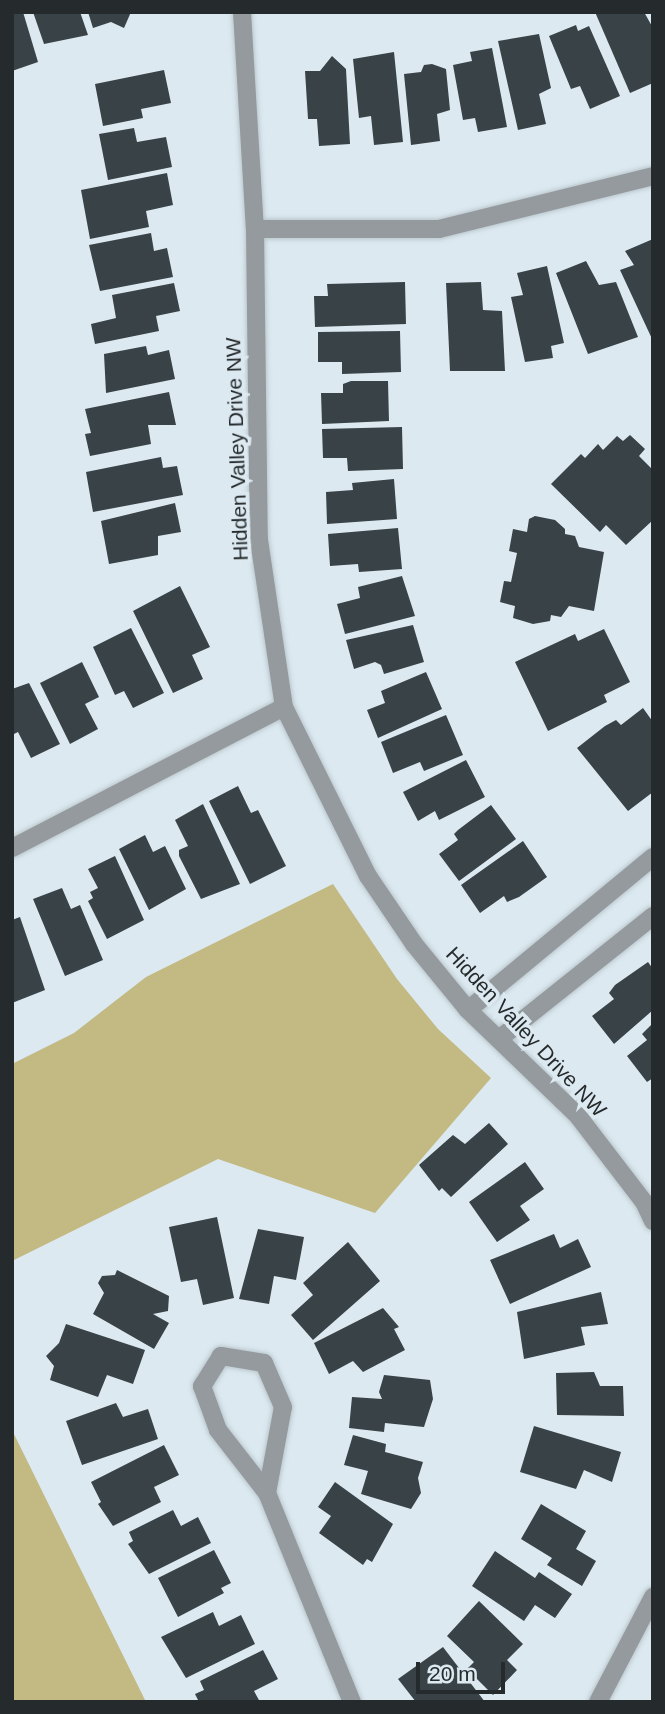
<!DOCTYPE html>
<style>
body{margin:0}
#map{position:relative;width:665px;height:1714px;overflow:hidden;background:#dce9f0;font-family:Arial,sans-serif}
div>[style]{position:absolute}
.green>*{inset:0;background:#c2b983}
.building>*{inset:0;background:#384247}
.roads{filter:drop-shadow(0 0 2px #bbc7cd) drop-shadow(0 0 2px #bbc7cd)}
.minor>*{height:18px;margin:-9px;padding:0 9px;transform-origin:9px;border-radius:9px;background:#949a9d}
.tertiary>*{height:18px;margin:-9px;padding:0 9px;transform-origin:9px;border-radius:9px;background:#949a9d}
span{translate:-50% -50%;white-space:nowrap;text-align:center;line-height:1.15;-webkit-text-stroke:7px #dce9f0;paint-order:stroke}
.street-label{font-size:21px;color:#252a2c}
.frame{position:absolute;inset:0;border:14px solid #252a2c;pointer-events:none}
.scale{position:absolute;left:416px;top:1662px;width:89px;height:32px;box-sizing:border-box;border:4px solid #252a2c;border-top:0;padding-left:9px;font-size:21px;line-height:24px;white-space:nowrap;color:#252a2c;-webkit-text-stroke:5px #dce9f0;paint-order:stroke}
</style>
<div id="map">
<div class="green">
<i style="clip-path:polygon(333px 884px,397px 979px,438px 1029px,491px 1078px,375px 1213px,218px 1159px,12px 1261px,12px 1064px,74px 1033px,146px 977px)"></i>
<i style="clip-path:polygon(12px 1430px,146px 1702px,12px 1702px)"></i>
</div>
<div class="building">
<i style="clip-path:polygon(12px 12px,23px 12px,38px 62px,12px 71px)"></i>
<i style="clip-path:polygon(33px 12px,80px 12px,88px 35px,44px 44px)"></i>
<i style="clip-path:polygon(88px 12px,131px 12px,124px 28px,111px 22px,93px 28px)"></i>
<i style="clip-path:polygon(595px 12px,644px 12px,653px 28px,653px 83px,630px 93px)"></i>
<i style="clip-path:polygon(576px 25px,578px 31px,589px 26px,620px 96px,590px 109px,580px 86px,571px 89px,549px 36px)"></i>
<i style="clip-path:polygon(539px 34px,551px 88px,539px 94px,546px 124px,518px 130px,498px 41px)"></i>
<i style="clip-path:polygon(492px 48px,507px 127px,478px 132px,475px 118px,463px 120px,453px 65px,472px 61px,470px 52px)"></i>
<i style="clip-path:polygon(394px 52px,403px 142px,374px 145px,371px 116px,359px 118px,353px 59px)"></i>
<i style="clip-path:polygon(332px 56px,346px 69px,350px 144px,319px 146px,317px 119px,308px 119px,305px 71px,320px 71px)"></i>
<i style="clip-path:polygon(432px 64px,446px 69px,450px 110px,437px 114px,440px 141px,411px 145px,404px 74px,421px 72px,424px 65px)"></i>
<i style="clip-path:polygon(164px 70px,171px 103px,141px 109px,143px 118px,103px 126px,95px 84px)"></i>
<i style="clip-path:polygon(134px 128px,137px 142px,166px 137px,172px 167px,108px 180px,99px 134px)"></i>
<i style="clip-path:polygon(167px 173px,173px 205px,146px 211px,149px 227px,90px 239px,81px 190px)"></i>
<i style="clip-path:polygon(151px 233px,154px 251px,167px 248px,173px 277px,100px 291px,89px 245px)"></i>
<i style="clip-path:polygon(653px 239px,653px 341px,620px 270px,634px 265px,625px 251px)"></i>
<i style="clip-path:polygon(586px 261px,599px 285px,616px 282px,638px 337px,588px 354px,556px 273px)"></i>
<i style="clip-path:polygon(547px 266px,564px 343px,551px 346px,553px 358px,525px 362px,511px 297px,523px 295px,517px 273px)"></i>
<i style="clip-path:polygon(405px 282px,406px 324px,315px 327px,314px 296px,328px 296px,327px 284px)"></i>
<i style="clip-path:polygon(481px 282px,483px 310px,502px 311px,505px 371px,450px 371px,446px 283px)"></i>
<i style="clip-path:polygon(174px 283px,180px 311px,156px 316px,159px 331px,95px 344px,91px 324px,116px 318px,112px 295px)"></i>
<i style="clip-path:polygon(400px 331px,401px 372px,342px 374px,342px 362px,318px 362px,318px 332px)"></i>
<i style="clip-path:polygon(146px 346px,148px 355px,169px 350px,175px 379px,106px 393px,104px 354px)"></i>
<i style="clip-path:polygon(351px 381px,388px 381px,389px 421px,322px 424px,321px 393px,343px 393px,343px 384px)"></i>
<i style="clip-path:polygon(169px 392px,176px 425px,148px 425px,151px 444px,90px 456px,85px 434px,91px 433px,85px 409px)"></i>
<i style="clip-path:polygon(402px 427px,403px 469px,348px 471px,347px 458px,323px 458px,322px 429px)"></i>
<i style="clip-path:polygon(630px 435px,645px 449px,639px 456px,653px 470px,653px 520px,626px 545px,606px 525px,600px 532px,551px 484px,581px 454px,585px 458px,598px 444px,603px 450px,617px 436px,623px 441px)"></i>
<i style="clip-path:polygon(161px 457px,163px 468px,177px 466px,183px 495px,93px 512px,86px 472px)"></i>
<i style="clip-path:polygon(394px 479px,397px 519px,327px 524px,326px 492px,353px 490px,352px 483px)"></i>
<i style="clip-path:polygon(175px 503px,181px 532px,158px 536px,158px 555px,109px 564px,101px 521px)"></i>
<i style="clip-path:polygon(535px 516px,555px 520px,565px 529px,565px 534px,575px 536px,579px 547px,604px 552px,594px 611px,569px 606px,561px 617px,551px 615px,550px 621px,533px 624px,513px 618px,515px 606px,500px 602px,504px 581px,511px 582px,517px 553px,509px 551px,513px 529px,527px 532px,529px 519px)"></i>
<i style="clip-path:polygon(398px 528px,402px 569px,359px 572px,358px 564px,330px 566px,328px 534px)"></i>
<i style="clip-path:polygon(402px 576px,415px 616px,345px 634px,337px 604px,360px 598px,358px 587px)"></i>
<i style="clip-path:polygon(180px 586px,210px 647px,192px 655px,203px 679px,173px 693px,133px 611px)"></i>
<i style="clip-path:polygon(413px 625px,424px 662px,384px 674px,381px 665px,375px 662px,354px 669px,346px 640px)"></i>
<i style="clip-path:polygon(131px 628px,164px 693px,133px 708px,124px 691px,115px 695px,93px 647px)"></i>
<i style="clip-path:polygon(604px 629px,630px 682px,604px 695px,607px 702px,548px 731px,515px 662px,575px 634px,578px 641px)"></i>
<i style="clip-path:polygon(82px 662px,99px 697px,85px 704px,98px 729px,70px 744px,40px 683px)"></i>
<i style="clip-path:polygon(426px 672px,442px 709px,378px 738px,367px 710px,385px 703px,381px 691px)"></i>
<i style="clip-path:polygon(29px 683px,60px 744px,31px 758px,18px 732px,12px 735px,12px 689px)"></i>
<i style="clip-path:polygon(643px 708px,653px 722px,653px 792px,628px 811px,577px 748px,605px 726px,616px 720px,621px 725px)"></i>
<i style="clip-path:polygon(446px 715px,463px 755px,424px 771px,420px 762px,393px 773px,381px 742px)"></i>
<i style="clip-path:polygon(466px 760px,485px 797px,439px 820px,435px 811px,418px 821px,403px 792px)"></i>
<i style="clip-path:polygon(238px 786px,251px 813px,258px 810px,286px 866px,250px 884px,209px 801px)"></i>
<i style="clip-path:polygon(203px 804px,240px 884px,201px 899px,179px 856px,179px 850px,188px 846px,175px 820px)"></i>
<i style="clip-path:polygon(491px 805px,516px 839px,459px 881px,439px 854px,458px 840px,454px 834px,458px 830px)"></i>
<i style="clip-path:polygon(145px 835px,153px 852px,165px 846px,186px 889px,149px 910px,119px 849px)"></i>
<i style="clip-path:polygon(523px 841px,547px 877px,519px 897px,507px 902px,504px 896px,480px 913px,461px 885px)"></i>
<i style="clip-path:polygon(115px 856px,144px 920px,107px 939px,88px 901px,93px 898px,90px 892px,98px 888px,88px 869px)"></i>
<i style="clip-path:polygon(62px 888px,71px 909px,80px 905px,103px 960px,65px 976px,33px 899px)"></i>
<i style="clip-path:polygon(20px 917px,45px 990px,12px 1003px,12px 920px)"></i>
<i style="clip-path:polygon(648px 962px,653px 969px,653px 1010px,614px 1044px,592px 1016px,614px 999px,609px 993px,615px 985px)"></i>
<i style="clip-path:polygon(653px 1023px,653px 1078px,647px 1082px,627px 1056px,647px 1040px,642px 1034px)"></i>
<i style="clip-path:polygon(489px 1123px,508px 1144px,451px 1197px,442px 1188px,439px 1191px,419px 1165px,453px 1135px,465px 1144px)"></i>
<i style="clip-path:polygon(525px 1162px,544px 1189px,520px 1206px,530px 1220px,497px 1242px,469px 1202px)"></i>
<i style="clip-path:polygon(217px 1217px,234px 1298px,203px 1305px,197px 1279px,181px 1282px,169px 1227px)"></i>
<i style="clip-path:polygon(258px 1229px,304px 1237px,296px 1280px,274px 1276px,269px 1304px,239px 1299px)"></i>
<i style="clip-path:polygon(554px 1234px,560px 1248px,578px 1239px,591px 1267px,510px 1304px,490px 1260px)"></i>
<i style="clip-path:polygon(348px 1242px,380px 1281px,313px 1340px,291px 1315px,313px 1295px,303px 1283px)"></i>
<i style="clip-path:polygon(117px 1270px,169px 1296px,168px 1311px,153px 1314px,169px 1323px,154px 1349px,93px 1314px,104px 1293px,98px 1283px,102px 1276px,115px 1275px)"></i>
<i style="clip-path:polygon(601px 1292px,608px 1324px,581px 1327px,585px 1345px,524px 1359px,517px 1312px)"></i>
<i style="clip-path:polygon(383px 1308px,399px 1327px,394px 1329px,405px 1350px,363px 1372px,353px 1361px,329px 1374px,314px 1343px)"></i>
<i style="clip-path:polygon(66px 1324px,145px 1350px,133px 1384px,107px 1375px,98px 1397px,50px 1380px,54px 1366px,46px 1356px,59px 1343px)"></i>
<i style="clip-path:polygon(594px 1372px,600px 1386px,623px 1386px,624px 1416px,557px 1415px,556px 1373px)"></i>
<i style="clip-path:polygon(384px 1375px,430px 1380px,433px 1399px,424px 1427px,385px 1423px,384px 1432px,349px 1428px,352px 1397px,382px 1399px,379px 1392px)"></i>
<i style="clip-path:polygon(116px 1403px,123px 1417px,148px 1409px,158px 1439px,82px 1465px,66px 1421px)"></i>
<i style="clip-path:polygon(534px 1426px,621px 1452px,612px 1482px,584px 1470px,576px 1489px,520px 1472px)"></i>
<i style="clip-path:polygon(353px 1435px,386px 1444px,385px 1452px,423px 1462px,418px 1478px,421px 1493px,411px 1509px,361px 1494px,368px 1471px,344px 1465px)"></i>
<i style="clip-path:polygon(164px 1445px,179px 1475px,154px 1487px,161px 1502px,113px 1526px,98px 1504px,101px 1502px,91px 1482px)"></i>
<i style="clip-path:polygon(335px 1482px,393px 1524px,372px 1562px,367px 1559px,363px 1565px,319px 1533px,331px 1516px,318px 1507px)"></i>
<i style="clip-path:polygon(541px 1504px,586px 1531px,576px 1549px,596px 1561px,582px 1586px,547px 1565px,552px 1558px,521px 1539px)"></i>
<i style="clip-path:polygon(173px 1510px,181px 1526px,198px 1517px,211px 1543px,149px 1574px,128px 1544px,133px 1541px,129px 1532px)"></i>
<i style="clip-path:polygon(214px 1550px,231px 1583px,221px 1588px,224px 1593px,178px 1617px,158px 1578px)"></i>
<i style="clip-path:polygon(495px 1551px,535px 1578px,539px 1572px,572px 1594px,555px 1618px,535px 1605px,524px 1621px,472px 1586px)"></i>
<i style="clip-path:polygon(479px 1601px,523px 1644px,507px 1660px,517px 1670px,493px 1695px,467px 1669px,474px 1662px,447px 1636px)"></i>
<i style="clip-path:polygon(213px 1612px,219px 1626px,241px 1615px,255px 1644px,186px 1678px,161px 1637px)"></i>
<i style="clip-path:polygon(443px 1647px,485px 1702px,416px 1702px,398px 1679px)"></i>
<i style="clip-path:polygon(263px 1650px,278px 1679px,254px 1691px,260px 1702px,199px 1702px,195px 1694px,204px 1690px,200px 1681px)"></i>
</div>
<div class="roads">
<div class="minor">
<i style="left:255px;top:229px;width:184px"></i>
<i style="left:439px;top:229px;width:220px;rotate:-13.9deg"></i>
<i style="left:12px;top:848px;width:306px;rotate:-27.4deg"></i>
<i style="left:468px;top:1010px;width:240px;rotate:-39.6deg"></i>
<i style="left:499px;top:1039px;width:197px;rotate:-38.6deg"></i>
<i style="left:267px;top:1493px;width:87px;rotate:-79.5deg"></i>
<i style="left:283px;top:1407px;width:48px;rotate:-113.4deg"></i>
<i style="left:264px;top:1363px;width:44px;rotate:-170.8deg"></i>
<i style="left:221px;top:1356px;width:36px;rotate:122deg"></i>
<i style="left:202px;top:1386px;width:47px;rotate:70deg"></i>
<i style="left:218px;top:1430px;width:80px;rotate:52.1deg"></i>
<i style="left:267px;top:1493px;width:226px;rotate:67.9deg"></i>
</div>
<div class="tertiary">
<i style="left:242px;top:12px;width:217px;rotate:86.6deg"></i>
<i style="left:255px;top:229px;width:311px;rotate:89.3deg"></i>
<i style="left:259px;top:540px;width:169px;rotate:81.5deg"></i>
<i style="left:284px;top:707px;width:189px;rotate:63.6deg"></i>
<i style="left:368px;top:876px;width:82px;rotate:55.9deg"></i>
<i style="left:414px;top:944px;width:85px;rotate:50.7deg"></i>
<i style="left:468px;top:1010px;width:153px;rotate:43.9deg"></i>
<i style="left:578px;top:1116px;width:108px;rotate:52.5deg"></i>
<i style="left:644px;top:1202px;width:21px;rotate:65deg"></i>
<i style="left:598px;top:1702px;width:119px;rotate:-62.4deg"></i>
</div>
</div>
<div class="street-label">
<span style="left:237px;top:449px;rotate:-92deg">Hidden Valley Drive NW</span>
<span style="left:526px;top:1032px;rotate:47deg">Hidden Valley Drive NW</span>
</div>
<div class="frame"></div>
<div class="scale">20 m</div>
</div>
